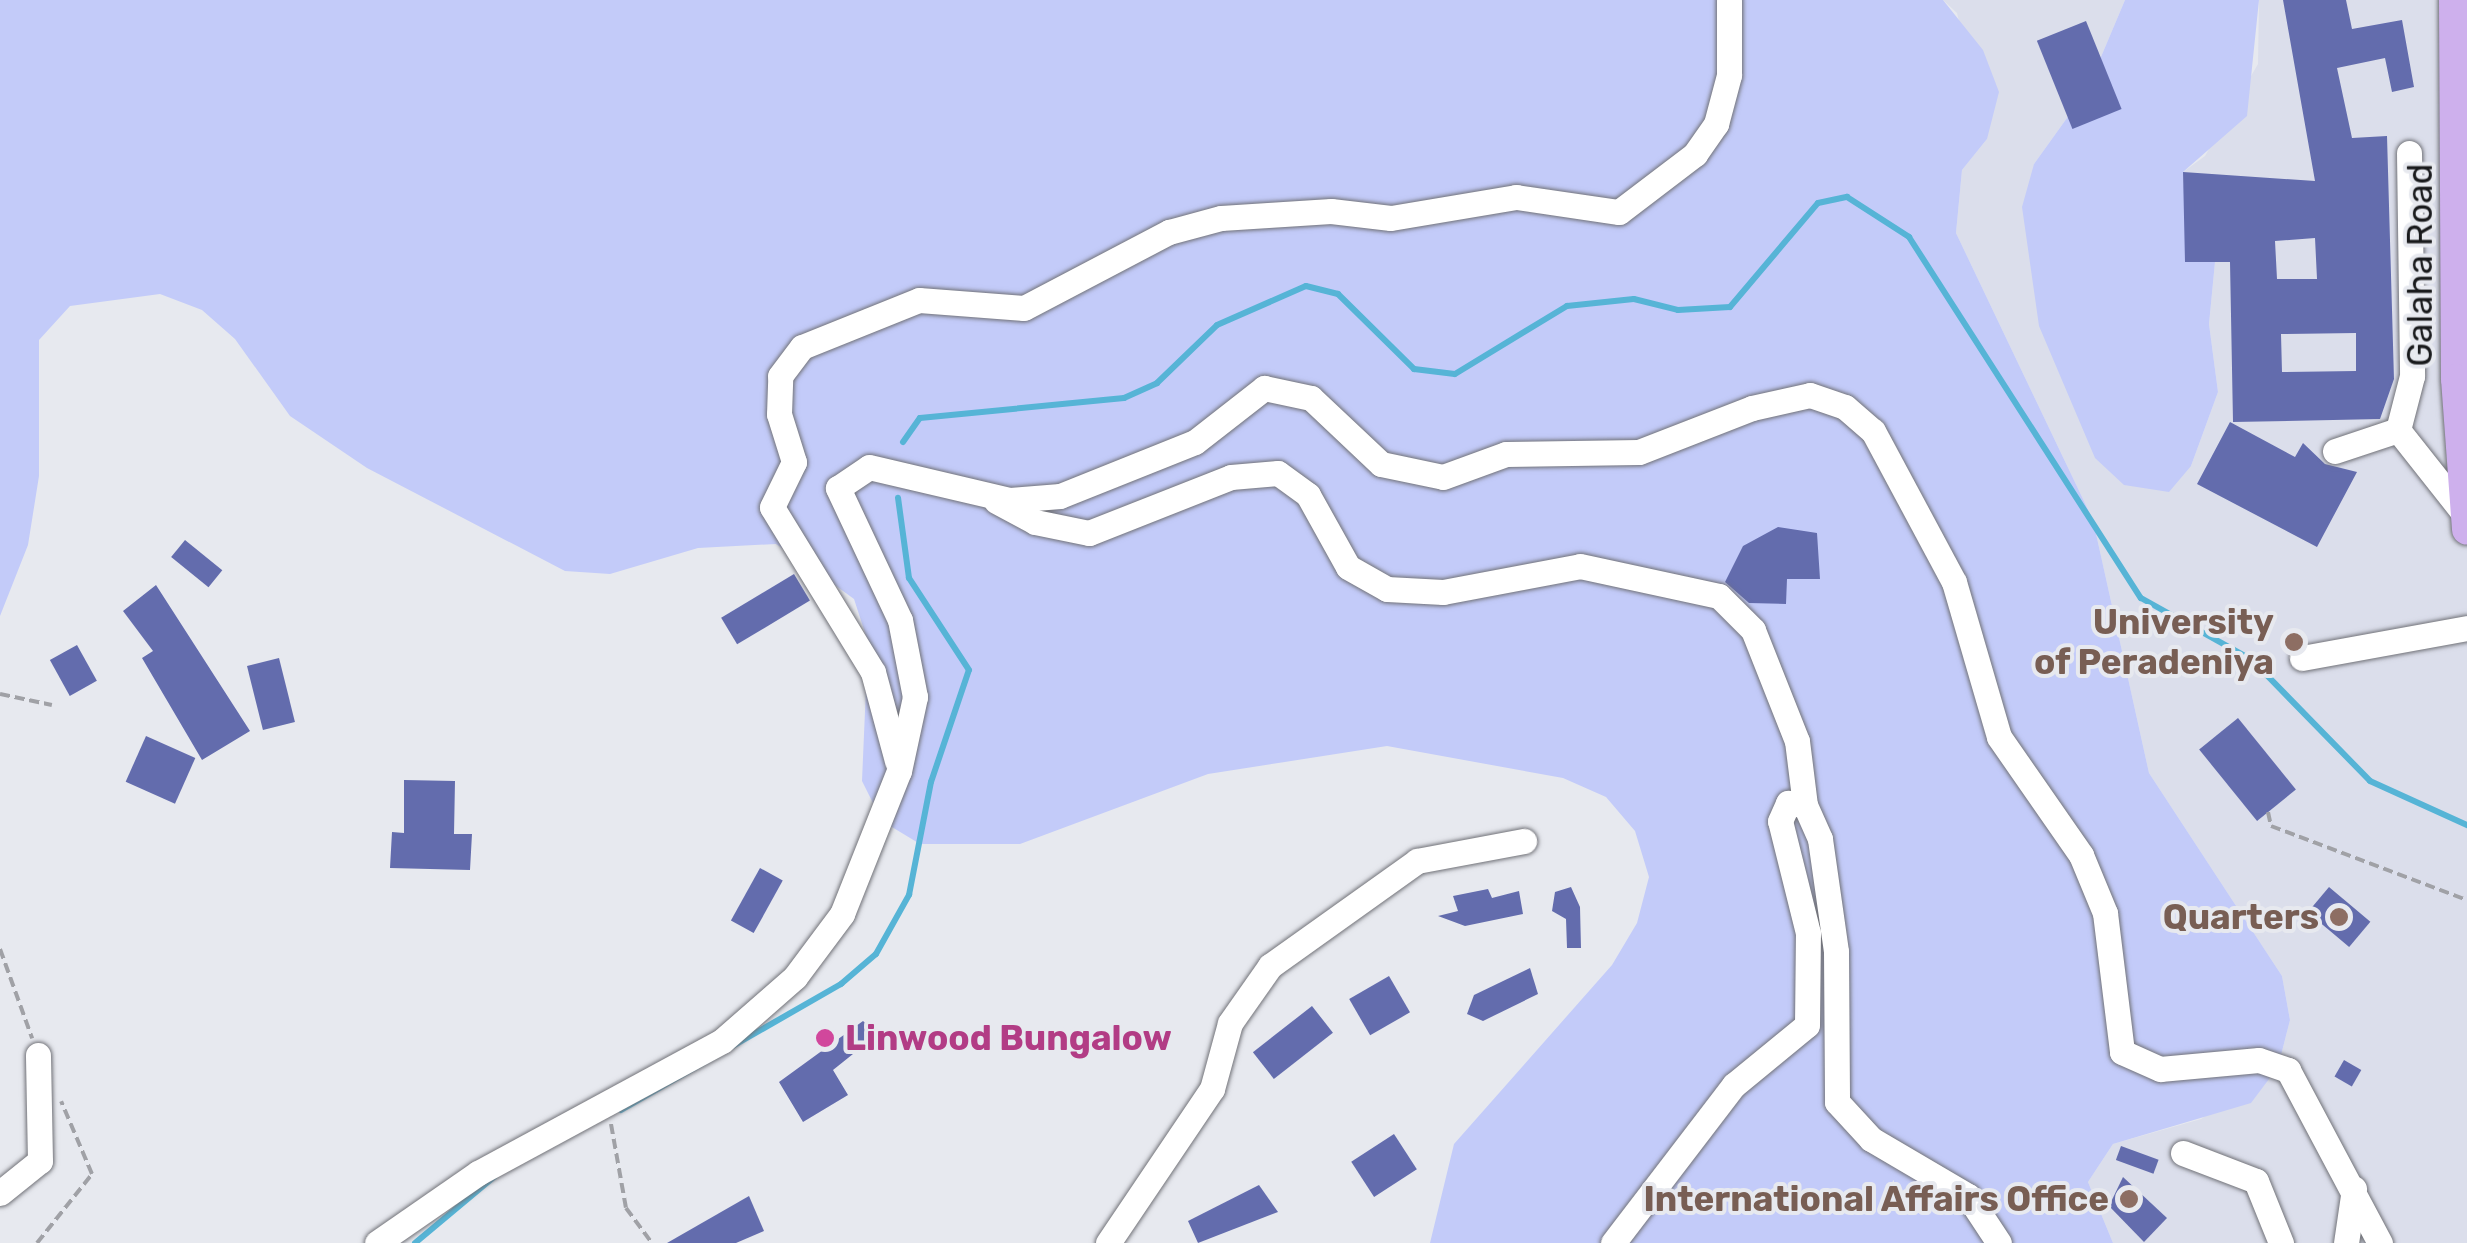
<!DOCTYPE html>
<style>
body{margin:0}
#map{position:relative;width:2467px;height:1243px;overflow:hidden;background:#e7e9ef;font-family:Rubik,sans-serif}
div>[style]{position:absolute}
.built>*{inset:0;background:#dbdeeb}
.green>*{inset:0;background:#c3cbf9}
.stream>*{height:6px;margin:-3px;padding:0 3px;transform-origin:3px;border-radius:3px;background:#56b4d6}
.building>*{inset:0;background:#636cad;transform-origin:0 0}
.path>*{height:4px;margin-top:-2px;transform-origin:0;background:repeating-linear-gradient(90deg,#a0a1a6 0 10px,transparent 0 15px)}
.roads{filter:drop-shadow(0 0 2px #717278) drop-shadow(0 0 2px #717278)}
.minor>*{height:25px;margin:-12.5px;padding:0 12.5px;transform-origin:12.5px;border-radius:12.5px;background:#fff}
.major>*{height:30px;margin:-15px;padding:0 15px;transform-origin:15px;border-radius:15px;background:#ceb0ed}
.dots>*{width:28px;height:28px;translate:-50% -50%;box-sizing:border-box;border:5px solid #e7e9ef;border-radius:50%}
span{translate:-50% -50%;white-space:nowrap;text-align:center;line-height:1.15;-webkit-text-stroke:8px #e7e9ef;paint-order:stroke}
.street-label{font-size:35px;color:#191a1c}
.education-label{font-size:35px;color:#785e54;font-weight:700}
.right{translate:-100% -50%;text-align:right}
.hotel-label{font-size:35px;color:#b23c85;font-weight:700}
.left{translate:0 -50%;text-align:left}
</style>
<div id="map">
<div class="built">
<i style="clip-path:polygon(1943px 0,2125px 0,2087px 90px,2034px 164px,2191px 466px,2218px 392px,2209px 324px,2215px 262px,2186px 221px,2183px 172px,2205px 156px,2258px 64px,2259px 0,2467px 0,2467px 1243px,2113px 1243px,2088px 1182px,2113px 1144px,2201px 1119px,2278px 1067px,2290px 1020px,2282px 976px,2149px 773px,2093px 520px,1956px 233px,1962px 170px,1987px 139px,1957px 13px)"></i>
</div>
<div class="green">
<i style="clip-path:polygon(0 0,1943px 0,1983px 50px,1999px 92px,1987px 139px,1962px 170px,1956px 233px,2093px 520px,2149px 773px,2282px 976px,2290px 1020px,2278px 1067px,2251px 1103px,2113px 1144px,2088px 1182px,2113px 1243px,1430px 1243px,1454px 1144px,1612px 965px,1637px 923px,1649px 877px,1635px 831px,1606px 797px,1563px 778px,1387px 746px,1208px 774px,1020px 844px,920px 844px,882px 821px,862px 781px,868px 642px,854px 599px,817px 572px,776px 544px,698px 548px,610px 574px,565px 571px,367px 468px,290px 416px,235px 339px,202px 310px,160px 294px,70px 306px,39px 340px,39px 476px,28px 545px,0 616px)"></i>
<i style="clip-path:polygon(2125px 0,2259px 0,2247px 116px,2183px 172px,2186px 221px,2215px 262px,2209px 324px,2218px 392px,2191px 466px,2169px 492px,2124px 485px,2095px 458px,2039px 326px,2022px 207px,2034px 164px,2087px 90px)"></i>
</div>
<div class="stream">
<i style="left:903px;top:442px;width:29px;rotate:-55deg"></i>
<i style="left:920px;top:418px;width:205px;rotate:-5.6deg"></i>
<i style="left:1124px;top:398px;width:36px;rotate:-24deg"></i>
<i style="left:1157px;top:383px;width:83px;rotate:-44deg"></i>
<i style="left:1217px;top:325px;width:97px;rotate:-23.7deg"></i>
<i style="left:1306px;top:286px;width:33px;rotate:14deg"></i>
<i style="left:1338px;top:294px;width:107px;rotate:44.6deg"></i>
<i style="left:1414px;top:369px;width:41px;rotate:7deg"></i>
<i style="left:1455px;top:374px;width:131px;rotate:-31.3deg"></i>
<i style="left:1567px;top:306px;width:67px;rotate:-6deg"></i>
<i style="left:1634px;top:299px;width:45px;rotate:14deg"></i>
<i style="left:1678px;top:310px;width:52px;rotate:-3.3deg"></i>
<i style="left:1730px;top:307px;width:136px;rotate:-49.8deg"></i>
<i style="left:1818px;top:203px;width:30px;rotate:-12deg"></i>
<i style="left:1847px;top:197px;width:74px;rotate:32.8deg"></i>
<i style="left:1909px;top:237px;width:429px;rotate:57.3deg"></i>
<i style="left:2141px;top:598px;width:127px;rotate:29.2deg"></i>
<i style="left:2252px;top:660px;width:169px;rotate:45.7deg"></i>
<i style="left:2370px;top:781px;width:107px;rotate:24.4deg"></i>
<i style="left:621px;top:1110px;width:254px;rotate:-29.8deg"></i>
<i style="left:841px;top:984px;width:46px;rotate:-40.6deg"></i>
<i style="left:876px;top:954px;width:68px;rotate:-60.8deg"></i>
<i style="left:909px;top:895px;width:115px;rotate:-79deg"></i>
<i style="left:931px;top:782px;width:118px;rotate:-71.3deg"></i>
<i style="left:969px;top:670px;width:110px;rotate:-123.1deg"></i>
<i style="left:909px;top:578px;width:81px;rotate:-97.8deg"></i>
<i style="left:415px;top:1243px;width:104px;rotate:-39.9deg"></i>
</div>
<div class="building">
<i style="clip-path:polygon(evenodd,2283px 0,2346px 0,2352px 29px,2402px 20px,2414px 87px,2392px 92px,2385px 58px,2337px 68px,2352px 138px,2387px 136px,2394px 379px,2380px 419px,2233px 422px,2230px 262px,2185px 262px,2183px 172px,2315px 181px,2283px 0,2315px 238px,2317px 279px,2277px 279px,2275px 241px,2315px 238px,2283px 0,2356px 333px,2356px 371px,2282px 372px,2281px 334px,2356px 333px)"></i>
<i style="left:2086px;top:21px;width:95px;height:53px;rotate:68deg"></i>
<i style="clip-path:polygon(2230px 422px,2295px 457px,2303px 443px,2325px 464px,2357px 472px,2317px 547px,2197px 484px)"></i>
<i style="clip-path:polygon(1778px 527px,1817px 533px,1820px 579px,1787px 579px,1786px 604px,1749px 603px,1725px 582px,1743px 546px)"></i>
<i style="left:185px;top:540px;width:48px;height:22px;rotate:39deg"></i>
<i style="left:794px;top:574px;width:31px;height:85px;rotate:59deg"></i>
<i style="clip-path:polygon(156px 585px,250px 731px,202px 760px,142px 658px,153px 651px,123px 611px)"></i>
<i style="left:77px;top:645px;width:41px;height:31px;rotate:61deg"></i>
<i style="left:279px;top:658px;width:66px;height:33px;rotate:76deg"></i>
<i style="left:2238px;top:718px;width:92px;height:50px;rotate:51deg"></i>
<i style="left:146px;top:736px;width:54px;height:50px;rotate:24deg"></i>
<i style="clip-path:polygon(404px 780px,455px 781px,454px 834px,472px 834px,470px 870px,390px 868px,392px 832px,404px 833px)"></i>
<i style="left:760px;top:868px;width:26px;height:60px;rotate:29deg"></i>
<i style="clip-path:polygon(1571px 887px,1580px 907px,1581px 948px,1567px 948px,1566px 919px,1552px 911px,1555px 892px)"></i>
<i style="left:2329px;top:887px;width:54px;height:33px;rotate:40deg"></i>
<i style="clip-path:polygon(1488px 889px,1492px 898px,1519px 891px,1523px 914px,1465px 926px,1438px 916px,1458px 911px,1453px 896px)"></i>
<i style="clip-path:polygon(1530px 968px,1538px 994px,1483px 1021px,1467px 1014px,1474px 995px)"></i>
<i style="left:1389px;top:976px;width:42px;height:46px;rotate:60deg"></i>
<i style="left:1312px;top:1006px;width:34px;height:75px;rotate:52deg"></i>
<i style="clip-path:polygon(863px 1021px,878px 1034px,833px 1070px,848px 1095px,803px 1122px,779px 1082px)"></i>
<i style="left:2344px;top:1060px;width:20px;height:19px;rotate:30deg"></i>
<i style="left:1394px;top:1134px;width:42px;height:51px;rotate:57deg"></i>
<i style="left:2121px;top:1146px;width:40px;height:15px;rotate:20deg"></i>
<i style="clip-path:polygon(2123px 1177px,2167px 1218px,2144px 1242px,2109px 1206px)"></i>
<i style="clip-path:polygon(1259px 1185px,1278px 1212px,1198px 1243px,1188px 1221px)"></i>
<i style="clip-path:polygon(749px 1196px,764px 1231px,736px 1243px,667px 1243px)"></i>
</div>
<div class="path">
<i style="left:0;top:694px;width:53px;rotate:11.9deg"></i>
<i style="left:2268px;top:812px;width:14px;rotate:78deg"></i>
<i style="left:2271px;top:826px;width:210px;rotate:20.7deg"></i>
<i style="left:0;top:949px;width:95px;rotate:70.2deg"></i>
<i style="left:611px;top:1124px;width:85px;rotate:79.9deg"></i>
<i style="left:626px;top:1208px;width:44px;rotate:53.4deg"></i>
<i style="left:37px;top:1243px;width:88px;rotate:-51.4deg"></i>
<i style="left:92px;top:1174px;width:79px;rotate:-113deg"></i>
</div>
<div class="roads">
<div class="minor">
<i style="left:2409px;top:153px;width:223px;rotate:89.2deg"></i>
<i style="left:2412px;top:376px;width:56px;rotate:104.5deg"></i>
<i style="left:2398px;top:430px;width:110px;rotate:51.7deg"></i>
<i style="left:2335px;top:451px;width:66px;rotate:-18.4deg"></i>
<i style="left:996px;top:501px;width:44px;rotate:28.3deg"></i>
<i style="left:1035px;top:522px;width:55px;rotate:11.5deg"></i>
<i style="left:1089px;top:533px;width:153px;rotate:-21.5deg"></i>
<i style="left:1231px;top:477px;width:47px;rotate:-4.9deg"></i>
<i style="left:1278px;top:473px;width:37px;rotate:36deg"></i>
<i style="left:1308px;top:495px;width:82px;rotate:60.9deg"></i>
<i style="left:1348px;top:567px;width:45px;rotate:29.4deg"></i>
<i style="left:1387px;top:589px;width:56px;rotate:3.1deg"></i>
<i style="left:1443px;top:592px;width:139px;rotate:-10.7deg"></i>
<i style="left:1580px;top:566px;width:142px;rotate:12.2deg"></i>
<i style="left:1719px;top:596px;width:48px;rotate:45deg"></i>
<i style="left:1753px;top:630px;width:119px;rotate:68.4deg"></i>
<i style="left:1797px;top:741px;width:64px;rotate:82.9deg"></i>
<i style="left:2302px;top:658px;width:168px;rotate:-10.3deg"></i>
<i style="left:897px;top:761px;width:92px;rotate:-105.1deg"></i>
<i style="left:873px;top:672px;width:193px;rotate:-121.5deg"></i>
<i style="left:772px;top:507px;width:50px;rotate:-63.9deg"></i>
<i style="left:794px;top:462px;width:50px;rotate:-107.4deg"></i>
<i style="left:779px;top:414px;width:38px;rotate:-88deg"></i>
<i style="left:780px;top:376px;width:36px;rotate:-53deg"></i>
<i style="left:802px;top:347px;width:126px;rotate:-21.9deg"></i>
<i style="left:919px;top:300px;width:105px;rotate:4.4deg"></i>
<i style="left:1024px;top:308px;width:164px;rotate:-27.7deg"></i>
<i style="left:1169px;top:232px;width:54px;rotate:-15.1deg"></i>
<i style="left:1221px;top:218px;width:110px;rotate:-3.6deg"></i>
<i style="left:1331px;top:211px;width:60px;rotate:6.7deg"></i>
<i style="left:1391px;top:218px;width:127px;rotate:-9.5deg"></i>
<i style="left:1516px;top:197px;width:104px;rotate:8.3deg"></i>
<i style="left:1619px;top:212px;width:96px;rotate:-37.3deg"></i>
<i style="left:1695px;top:154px;width:37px;rotate:-55deg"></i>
<i style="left:1716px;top:124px;width:51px;rotate:-75.1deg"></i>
<i style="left:1729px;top:75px;width:75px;rotate:-90deg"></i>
<i style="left:2183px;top:1153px;width:78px;rotate:21deg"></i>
<i style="left:2256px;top:1181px;width:67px;rotate:68deg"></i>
<i style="left:0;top:1193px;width:51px;rotate:-38.7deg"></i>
<i style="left:40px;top:1161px;width:106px;rotate:-91.1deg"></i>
<i style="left:377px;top:1243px;width:123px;rotate:-34.7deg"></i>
<i style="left:478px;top:1173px;width:277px;rotate:-28.4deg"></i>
<i style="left:722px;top:1041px;width:97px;rotate:-41.2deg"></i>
<i style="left:795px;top:977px;width:79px;rotate:-53.3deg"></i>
<i style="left:842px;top:914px;width:154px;rotate:-68.3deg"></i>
<i style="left:899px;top:771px;width:76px;rotate:-77.8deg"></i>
<i style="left:915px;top:697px;width:78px;rotate:-101deg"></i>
<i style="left:900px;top:620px;width:146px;rotate:-115.2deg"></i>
<i style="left:838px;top:488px;width:37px;rotate:-34deg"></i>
<i style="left:869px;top:467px;width:145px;rotate:13.2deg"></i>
<i style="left:1010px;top:500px;width:50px;rotate:-4.6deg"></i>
<i style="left:1060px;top:496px;width:145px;rotate:-21.8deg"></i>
<i style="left:1195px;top:442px;width:88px;rotate:-38deg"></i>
<i style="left:1264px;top:388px;width:48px;rotate:12deg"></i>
<i style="left:1311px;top:398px;width:96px;rotate:43.3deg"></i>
<i style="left:1381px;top:464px;width:63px;rotate:11.8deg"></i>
<i style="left:1443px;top:477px;width:67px;rotate:-20.1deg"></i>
<i style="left:1506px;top:454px;width:133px;rotate:-0.9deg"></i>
<i style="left:1639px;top:452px;width:121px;rotate:-21.3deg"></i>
<i style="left:1752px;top:408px;width:59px;rotate:-12.6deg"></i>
<i style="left:1810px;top:395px;width:37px;rotate:19deg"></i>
<i style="left:1845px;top:407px;width:37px;rotate:41deg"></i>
<i style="left:1873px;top:431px;width:171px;rotate:61.8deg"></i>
<i style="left:1954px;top:582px;width:161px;rotate:73.8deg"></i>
<i style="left:1999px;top:737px;width:144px;rotate:55.2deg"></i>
<i style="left:2081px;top:855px;width:63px;rotate:67.5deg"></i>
<i style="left:2105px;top:913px;width:140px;rotate:83deg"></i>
<i style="left:2122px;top:1052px;width:42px;rotate:24.1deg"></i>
<i style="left:2160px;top:1069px;width:99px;rotate:-5.2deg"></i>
<i style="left:2259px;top:1060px;width:31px;rotate:19deg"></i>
<i style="left:2288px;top:1070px;width:196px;rotate:62deg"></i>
<i style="left:1108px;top:1243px;width:186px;rotate:-56deg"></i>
<i style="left:1212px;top:1089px;width:68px;rotate:-74.7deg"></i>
<i style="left:1230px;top:1023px;width:70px;rotate:-54.9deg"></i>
<i style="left:1270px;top:966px;width:181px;rotate:-35.5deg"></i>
<i style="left:1417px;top:861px;width:109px;rotate:-10.6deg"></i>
<i style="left:1613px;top:1243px;width:199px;rotate:-52.6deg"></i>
<i style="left:1734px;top:1085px;width:94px;rotate:-39.4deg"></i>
<i style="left:1807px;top:1025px;width:92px;rotate:-89.4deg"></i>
<i style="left:1808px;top:933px;width:115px;rotate:-104deg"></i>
<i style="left:1780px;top:821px;width:20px;rotate:-66deg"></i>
<i style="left:1788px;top:803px;width:17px;rotate:7deg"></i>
<i style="left:1805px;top:805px;width:37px;rotate:66deg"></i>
<i style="left:1820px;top:839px;width:114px;rotate:81.9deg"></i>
<i style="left:1836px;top:952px;width:150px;rotate:89.6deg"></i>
<i style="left:1837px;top:1102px;width:50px;rotate:47.4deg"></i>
<i style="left:1871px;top:1139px;width:113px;rotate:30.4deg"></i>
<i style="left:1968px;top:1196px;width:56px;rotate:56.6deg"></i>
<i style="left:2346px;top:1243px;width:55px;rotate:-81.6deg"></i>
</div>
<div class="major">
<i style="left:2454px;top:0;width:379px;rotate:89.7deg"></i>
<i style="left:2456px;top:379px;width:151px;rotate:85.8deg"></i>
</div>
</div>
<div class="dots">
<i style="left:2294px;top:642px;background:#8d6e63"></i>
<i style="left:2339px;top:917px;background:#8d6e63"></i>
<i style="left:825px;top:1038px;background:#d1479c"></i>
<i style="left:2129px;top:1199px;background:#8d6e63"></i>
</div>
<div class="street-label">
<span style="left:2420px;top:265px;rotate:-90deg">Galaha Road</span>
</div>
<div class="education-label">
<span class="right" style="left:2274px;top:642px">University<br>of Peradeniya</span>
<span class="right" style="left:2319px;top:917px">Quarters</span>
<span class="right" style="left:2109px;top:1199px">International Affairs Office</span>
</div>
<div class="hotel-label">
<span class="left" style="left:845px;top:1038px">Linwood Bungalow</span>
</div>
</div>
